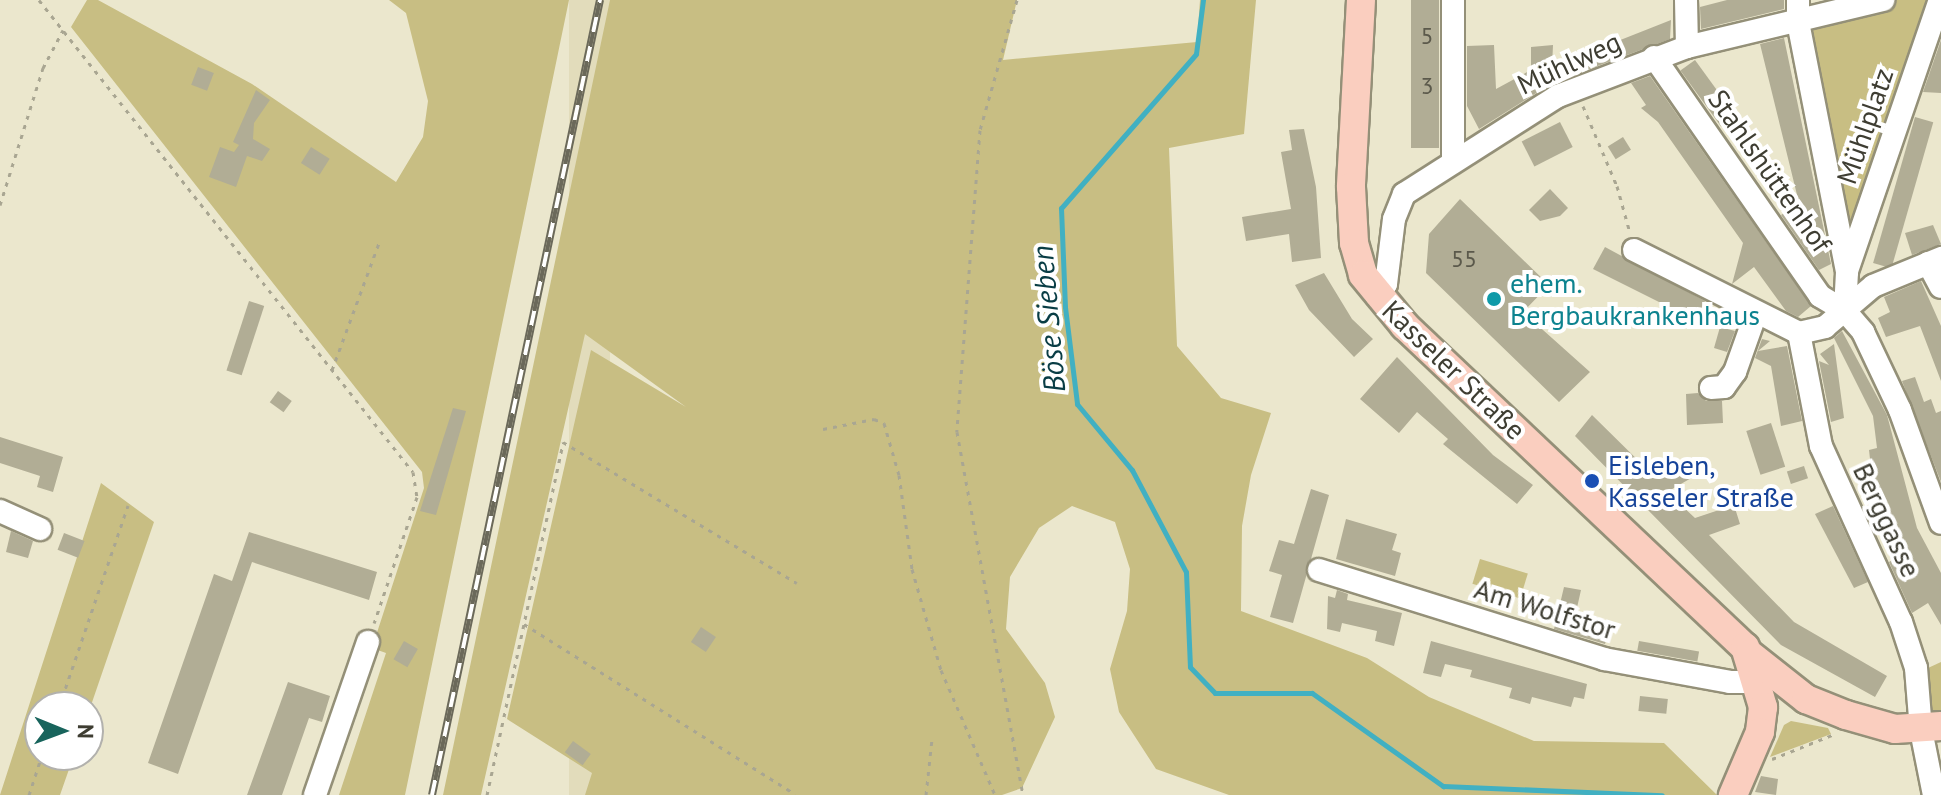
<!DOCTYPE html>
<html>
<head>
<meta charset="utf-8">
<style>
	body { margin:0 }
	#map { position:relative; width:1941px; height:795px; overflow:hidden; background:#ebe7cd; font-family:"PT Sans",sans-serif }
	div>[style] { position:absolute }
	.built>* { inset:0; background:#e2dcbb; transform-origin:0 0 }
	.green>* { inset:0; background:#c8be83; transform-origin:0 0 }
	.stream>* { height:5px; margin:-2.5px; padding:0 2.5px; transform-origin:2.5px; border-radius:2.5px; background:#41b0c2 }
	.building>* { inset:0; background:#b1ad95; transform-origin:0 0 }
	.path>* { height:3px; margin-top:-1.5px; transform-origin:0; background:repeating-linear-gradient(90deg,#a9a692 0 4px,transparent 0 10px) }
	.roads { filter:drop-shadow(2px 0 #949078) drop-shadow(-2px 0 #949078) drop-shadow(0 2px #949078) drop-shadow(0 -2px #949078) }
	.minor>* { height:22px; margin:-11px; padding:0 11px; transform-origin:11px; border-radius:11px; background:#fff }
	.major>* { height:28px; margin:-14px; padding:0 14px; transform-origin:14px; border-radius:14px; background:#facebf }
	.rail>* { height:8px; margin-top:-4px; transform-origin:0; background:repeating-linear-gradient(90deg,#fff 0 15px,#6b695a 0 30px); box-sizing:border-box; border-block:2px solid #6b695a }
	.dots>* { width:22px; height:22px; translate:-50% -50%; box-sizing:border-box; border:4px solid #fff; border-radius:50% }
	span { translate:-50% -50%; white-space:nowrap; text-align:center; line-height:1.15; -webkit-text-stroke:8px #fff; paint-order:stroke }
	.number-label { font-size:24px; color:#5b594b }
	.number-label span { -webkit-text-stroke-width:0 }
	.street-label { font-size:28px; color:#3e3d32 }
	.culture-label { font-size:28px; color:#0d838f }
	.left { translate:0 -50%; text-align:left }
	.transit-label { font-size:28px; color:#164399 }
	.water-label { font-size:30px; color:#093d45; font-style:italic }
	.north { position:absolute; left:24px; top:691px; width:80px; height:80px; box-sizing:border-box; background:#fff; border:2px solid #b2b1ad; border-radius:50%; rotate:91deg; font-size:22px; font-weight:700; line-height:32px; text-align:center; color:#3e3d32 }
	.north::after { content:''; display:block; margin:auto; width:28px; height:36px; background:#18645c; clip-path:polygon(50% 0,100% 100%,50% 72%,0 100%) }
</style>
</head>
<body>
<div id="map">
	<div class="built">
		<div style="left:569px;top:0;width:41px;height:812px"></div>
	</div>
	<div class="green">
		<div style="clip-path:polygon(87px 0,98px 0,252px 84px,396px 182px,423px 137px,428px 101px,406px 13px,389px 0,569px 0,405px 795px,339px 795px,386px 653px,372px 648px,424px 488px,422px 472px,71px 27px)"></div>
		<div style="clip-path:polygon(610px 0,1017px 0,1003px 60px,1197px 42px,1200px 0,1256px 0,1244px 134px,1169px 148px,1177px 346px,1221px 398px,1271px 413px,1251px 475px,1242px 526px,1241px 611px,1367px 658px,1429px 697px,1534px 741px,1664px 743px,1717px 795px,1229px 795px,1156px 769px,1119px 712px,1110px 669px,1127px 611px,1130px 569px,1115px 522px,1072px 506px,1039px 528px,1010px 577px,1006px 629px,1045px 683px,1055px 717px,1022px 788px,1002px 795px,585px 795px,592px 773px,507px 719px,591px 350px,686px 407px,585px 334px,481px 795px,443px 795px)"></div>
		<div style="clip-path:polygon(1883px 0,1940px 0,1847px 272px,1798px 22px)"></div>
		<div style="clip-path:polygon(101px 483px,154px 522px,88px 714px,88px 707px,40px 707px,40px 755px,74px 755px,60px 795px,0 795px)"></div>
		<div style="left:1480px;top:559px;width:50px;height:26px;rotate:17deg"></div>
		<div style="clip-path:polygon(1941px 662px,1941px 715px,1929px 717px,1928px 668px)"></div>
		<div style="clip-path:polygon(1791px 721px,1828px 728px,1831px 734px,1770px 757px,1784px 725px)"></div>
	</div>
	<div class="stream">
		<div style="left:1203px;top:0;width:54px;rotate:97.4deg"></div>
		<div style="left:1196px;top:54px;width:205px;rotate:131.2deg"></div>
		<div style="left:1061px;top:208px;width:99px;rotate:87.7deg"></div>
		<div style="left:1065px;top:307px;width:98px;rotate:82.9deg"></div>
		<div style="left:1077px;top:404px;width:86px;rotate:50.2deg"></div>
		<div style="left:1132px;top:470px;width:115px;rotate:62.1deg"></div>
		<div style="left:1186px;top:572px;width:95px;rotate:87.6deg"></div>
		<div style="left:1190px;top:667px;width:36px;rotate:46deg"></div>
		<div style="left:1215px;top:693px;width:97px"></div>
		<div style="left:1312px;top:693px;width:161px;rotate:35.4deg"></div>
		<div style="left:1443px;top:786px;width:219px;rotate:2.4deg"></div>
	</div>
	<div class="building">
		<div style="left:1411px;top:0;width:28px;height:148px"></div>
		<div style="clip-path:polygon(1727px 0,1784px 0,1784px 9px,1701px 29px,1700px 7px)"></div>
		<div style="clip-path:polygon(1671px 20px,1670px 39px,1552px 83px,1479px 129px,1467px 106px,1467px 46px,1494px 45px,1496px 89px,1531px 70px,1531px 47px,1553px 45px,1552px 67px)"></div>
		<div style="clip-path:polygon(1784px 38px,1831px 264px,1819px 270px,1781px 215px,1799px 203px,1760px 44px)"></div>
		<div style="clip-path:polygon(1941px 40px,1941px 93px,1923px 92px)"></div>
		<div style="left:1695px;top:60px;width:69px;height:18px;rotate:54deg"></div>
		<div style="left:198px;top:67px;width:17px;height:19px;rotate:21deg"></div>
		<div style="clip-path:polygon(1650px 76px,1811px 306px,1798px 317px,1786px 311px,1754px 267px,1732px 284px,1743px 243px,1658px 122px,1641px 108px,1646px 105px,1631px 83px)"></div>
		<div style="clip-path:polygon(256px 90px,270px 100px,254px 123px,253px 139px,270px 149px,262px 161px,247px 156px,236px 187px,209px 177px,220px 147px,234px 152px,239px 145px,233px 142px)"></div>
		<div style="left:1915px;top:117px;width:19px;height:152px;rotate:16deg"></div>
		<div style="left:1560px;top:122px;width:28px;height:43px;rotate:63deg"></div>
		<div style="clip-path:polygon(1304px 129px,1316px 187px,1321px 258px,1292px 262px,1289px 234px,1246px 241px,1242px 217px,1291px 209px,1281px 152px,1292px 150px,1289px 130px)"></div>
		<div style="left:1623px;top:137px;width:15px;height:18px;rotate:58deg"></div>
		<div style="left:311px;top:147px;width:22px;height:19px;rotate:32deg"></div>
		<div style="clip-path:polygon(1550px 189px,1568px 208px,1560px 216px,1540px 221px,1529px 210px)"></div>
		<div style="clip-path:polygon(1460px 199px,1549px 285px,1523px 312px,1590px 372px,1559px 402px,1426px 273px,1429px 234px)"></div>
		<div style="clip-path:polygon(1933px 225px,1941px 244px,1912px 255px,1905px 233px)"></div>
		<div style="clip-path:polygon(1605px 247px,1705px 301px,1695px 320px,1593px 269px)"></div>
		<div style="clip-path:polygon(1324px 273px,1352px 319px,1373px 339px,1354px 357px,1309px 310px,1295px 285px)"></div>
		<div style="clip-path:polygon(1921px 281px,1941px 326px,1941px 381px,1920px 326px,1886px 337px,1878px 318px,1890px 312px,1884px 297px)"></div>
		<div style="left:249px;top:301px;width:16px;height:73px;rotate:18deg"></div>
		<div style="clip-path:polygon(1720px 327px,1735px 331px,1727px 352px,1714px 348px)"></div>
		<div style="clip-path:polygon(1842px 331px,1887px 415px,1917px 528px,1941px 573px,1941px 625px,1928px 603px,1912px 613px,1889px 562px,1898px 557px,1871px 468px,1869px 450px,1877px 448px,1873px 416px,1834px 338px)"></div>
		<div style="clip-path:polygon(1762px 339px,1770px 341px,1758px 351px,1787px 346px,1802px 421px,1781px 426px,1771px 366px,1755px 358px)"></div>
		<div style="clip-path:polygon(1834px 344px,1844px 418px,1831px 422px,1819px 361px,1829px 365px,1820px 354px)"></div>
		<div style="clip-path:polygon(1397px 357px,1493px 455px,1533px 485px,1517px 504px,1443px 444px,1448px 439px,1417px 412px,1399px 433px,1360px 399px)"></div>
		<div style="clip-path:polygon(1915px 377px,1924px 402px,1931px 399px,1936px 413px,1941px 411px,1941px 482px,1902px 381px)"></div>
		<div style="left:278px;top:391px;width:17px;height:14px;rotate:36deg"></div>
		<div style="clip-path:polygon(1698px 393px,1706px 401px,1722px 401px,1723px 423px,1687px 425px,1686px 394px)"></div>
		<div style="clip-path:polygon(453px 408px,466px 411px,436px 515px,420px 511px)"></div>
		<div style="clip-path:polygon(1592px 415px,1656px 478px,1684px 462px,1693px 477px,1667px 492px,1695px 518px,1734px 505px,1740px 524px,1709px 535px,1794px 622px,1887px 676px,1875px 697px,1781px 645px,1575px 436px)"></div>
		<div style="left:1771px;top:423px;width:46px;height:26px;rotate:72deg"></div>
		<div style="clip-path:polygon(0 437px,63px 457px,53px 492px,37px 487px,40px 476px,0 463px)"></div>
		<div style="left:1804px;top:466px;width:13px;height:18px;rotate:72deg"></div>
		<div style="clip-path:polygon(1311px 489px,1329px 495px,1293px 623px,1270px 617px,1282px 575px,1269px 571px,1279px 540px,1294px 544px)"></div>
		<div style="clip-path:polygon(1833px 506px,1868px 582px,1854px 588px,1815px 514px)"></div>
		<div style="clip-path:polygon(1346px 519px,1397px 534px,1392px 550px,1401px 553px,1395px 576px,1336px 559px)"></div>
		<div style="clip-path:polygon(11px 531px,33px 541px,28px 558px,6px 552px)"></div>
		<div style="clip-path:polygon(249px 532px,377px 572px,369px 600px,252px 562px,178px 774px,148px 763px,214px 574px,232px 581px)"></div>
		<div style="left:64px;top:533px;width:22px;height:18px;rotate:21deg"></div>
		<div style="clip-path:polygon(1564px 587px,1581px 590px,1574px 621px,1609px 631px,1605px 644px,1554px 629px)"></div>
		<div style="clip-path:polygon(1337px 590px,1348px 594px,1347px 600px,1402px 613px,1394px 646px,1375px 641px,1377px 631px,1342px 623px,1340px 632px,1327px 629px,1328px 596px,1335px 598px)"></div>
		<div style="left:701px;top:627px;width:18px;height:18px;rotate:34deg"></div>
		<div style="left:404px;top:641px;width:16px;height:21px;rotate:30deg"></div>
		<div style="clip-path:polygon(1431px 641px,1587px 684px,1584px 699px,1574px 697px,1571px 707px,1532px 697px,1530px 704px,1509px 698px,1512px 688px,1470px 677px,1472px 670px,1445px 664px,1441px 677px,1423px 673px)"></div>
		<div style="left:1639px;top:641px;width:61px;height:10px;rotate:10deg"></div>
		<div style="clip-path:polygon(288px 682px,330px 696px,322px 722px,309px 718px,282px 795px,247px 795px)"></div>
		<div style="left:1640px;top:696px;width:28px;height:15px;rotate:6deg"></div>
		<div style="left:573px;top:741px;width:22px;height:14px;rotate:36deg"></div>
		<div style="clip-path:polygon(1761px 776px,1778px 779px,1776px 795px,1755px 792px)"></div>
	</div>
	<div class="path">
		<div style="left:39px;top:0;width:602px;rotate:51.61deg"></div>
		<div style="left:413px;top:472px;width:25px;rotate:81deg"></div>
		<div style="left:417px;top:497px;width:133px;rotate:108.8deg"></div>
		<div style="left:1017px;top:0;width:135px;rotate:105.9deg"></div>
		<div style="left:980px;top:130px;width:303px;rotate:94.4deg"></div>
		<div style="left:957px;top:432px;width:369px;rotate:79.7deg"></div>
		<div style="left:1583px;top:106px;width:87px;rotate:67deg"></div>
		<div style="left:1617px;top:186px;width:49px;rotate:74.5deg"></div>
		<div style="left:0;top:205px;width:144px;rotate:-72.6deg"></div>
		<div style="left:43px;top:68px;width:43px;rotate:-62.2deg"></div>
		<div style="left:332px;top:370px;width:135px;rotate:-69.7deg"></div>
		<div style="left:823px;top:429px;width:52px;rotate:-11.1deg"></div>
		<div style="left:874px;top:419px;width:11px;rotate:22deg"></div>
		<div style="left:884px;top:423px;width:54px;rotate:73.9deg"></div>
		<div style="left:899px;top:475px;width:95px;rotate:82.1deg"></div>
		<div style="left:912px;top:569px;width:105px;rotate:74deg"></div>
		<div style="left:941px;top:670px;width:136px;rotate:66.6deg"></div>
		<div style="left:524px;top:624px;width:320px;rotate:32.1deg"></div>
		<div style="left:59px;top:707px;width:213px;rotate:-71.1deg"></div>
		<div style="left:1772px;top:759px;width:65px;rotate:-21.8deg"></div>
		<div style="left:29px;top:795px;width:42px;rotate:-72deg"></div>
		<div style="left:487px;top:795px;width:361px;rotate:-77.8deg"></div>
		<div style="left:563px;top:442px;width:273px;rotate:31.1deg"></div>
		<div style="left:926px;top:795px;width:56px;rotate:-83.9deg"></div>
	</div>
	<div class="roads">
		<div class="minor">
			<div style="left:1453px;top:0;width:158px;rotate:90deg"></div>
			<div style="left:1686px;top:0;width:47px;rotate:88.8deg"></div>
			<div style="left:1798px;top:0;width:22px;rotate:90deg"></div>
			<div style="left:1798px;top:22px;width:255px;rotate:78.9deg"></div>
			<div style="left:1847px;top:272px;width:39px;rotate:93deg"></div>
			<div style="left:1654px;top:57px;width:291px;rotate:55.2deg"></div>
			<div style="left:1820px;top:296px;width:29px;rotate:31deg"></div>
			<div style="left:1845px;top:311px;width:28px;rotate:49deg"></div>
			<div style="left:1863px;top:332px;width:86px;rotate:64.6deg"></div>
			<div style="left:1900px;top:410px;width:120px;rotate:70.1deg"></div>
			<div style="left:1634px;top:250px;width:185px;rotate:26.7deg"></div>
			<div style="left:1799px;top:333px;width:27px;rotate:-13deg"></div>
			<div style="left:1825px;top:327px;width:63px;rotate:-40.5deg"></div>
			<div style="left:1873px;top:286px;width:74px;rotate:-22.4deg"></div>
			<div style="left:1928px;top:263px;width:27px;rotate:62deg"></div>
			<div style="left:1847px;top:271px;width:287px;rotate:-71.1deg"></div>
			<div style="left:1376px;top:295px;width:15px;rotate:-48deg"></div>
			<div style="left:1386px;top:284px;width:65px;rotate:-83deg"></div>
			<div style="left:1394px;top:219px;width:27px;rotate:-68deg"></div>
			<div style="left:1404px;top:194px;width:183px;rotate:-32.5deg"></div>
			<div style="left:1558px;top:96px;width:138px;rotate:-20.8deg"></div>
			<div style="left:1687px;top:47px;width:202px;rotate:-13.5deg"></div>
			<div style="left:1799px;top:333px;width:115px;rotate:79deg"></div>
			<div style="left:1821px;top:446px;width:193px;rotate:65.6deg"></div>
			<div style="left:1901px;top:622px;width:48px;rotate:71.9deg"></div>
			<div style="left:1916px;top:668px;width:62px;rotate:85.4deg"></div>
			<div style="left:1921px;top:730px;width:66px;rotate:78.7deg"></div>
			<div style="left:1711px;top:388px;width:13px;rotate:-4deg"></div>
			<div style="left:1724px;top:387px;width:19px;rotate:-54deg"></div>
			<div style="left:1735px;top:372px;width:63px;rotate:-70.4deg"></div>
			<div style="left:0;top:511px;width:44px;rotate:24.2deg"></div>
			<div style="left:1319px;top:570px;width:299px;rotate:17.3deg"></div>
			<div style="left:1604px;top:659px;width:128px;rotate:10.3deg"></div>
			<div style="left:1730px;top:682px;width:28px"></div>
			<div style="left:315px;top:795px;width:162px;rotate:-70.9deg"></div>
		</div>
		<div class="major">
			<div style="left:1361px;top:0;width:187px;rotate:93.1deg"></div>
			<div style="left:1351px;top:187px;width:56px;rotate:86.9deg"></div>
			<div style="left:1354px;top:243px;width:33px;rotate:74deg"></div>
			<div style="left:1363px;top:275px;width:66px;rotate:50.5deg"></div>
			<div style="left:1405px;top:326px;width:468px;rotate:43.4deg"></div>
			<div style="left:1745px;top:647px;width:63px;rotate:73.3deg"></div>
			<div style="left:1763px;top:707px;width:25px;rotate:97deg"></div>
			<div style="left:1760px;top:732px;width:69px;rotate:113.2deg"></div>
			<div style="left:1749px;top:654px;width:73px;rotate:38.3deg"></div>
			<div style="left:1806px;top:699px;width:43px;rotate:21.8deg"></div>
			<div style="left:1846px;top:715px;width:51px;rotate:15.9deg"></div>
			<div style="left:1895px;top:729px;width:46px;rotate:-3.7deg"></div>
		</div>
	</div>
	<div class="rail">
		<div style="left:432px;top:795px;width:813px;rotate:-78.07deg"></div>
	</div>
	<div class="dots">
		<div style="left:1494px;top:299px;background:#0f9aa8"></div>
		<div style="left:1592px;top:481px;background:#1a4fb4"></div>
	</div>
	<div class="number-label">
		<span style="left:1427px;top:36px">5</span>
		<span style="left:1427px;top:86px">3</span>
		<span style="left:1464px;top:259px">55</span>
	</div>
	<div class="street-label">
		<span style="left:1569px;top:63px;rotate:-25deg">Mühlweg</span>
		<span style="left:1865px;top:126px;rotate:-71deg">Mühlplatz</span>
		<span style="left:1770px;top:171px;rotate:55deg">Stahlshüttenhof</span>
		<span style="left:1454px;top:370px;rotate:44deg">Kasseler Straße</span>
		<span style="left:1887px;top:520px;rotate:65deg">Berggasse</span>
		<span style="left:1545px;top:609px;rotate:17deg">Am Wolfstor</span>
	</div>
	<div class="culture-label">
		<span class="left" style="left:1510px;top:299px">ehem.<br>Bergbaukrankenhaus</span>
	</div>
	<div class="transit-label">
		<span class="left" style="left:1608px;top:481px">Eisleben,<br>Kasseler Straße</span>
	</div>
	<div class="water-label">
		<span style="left:1048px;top:319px;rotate:-95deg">Böse Sieben</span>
	</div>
	<div class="north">N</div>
</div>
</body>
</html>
